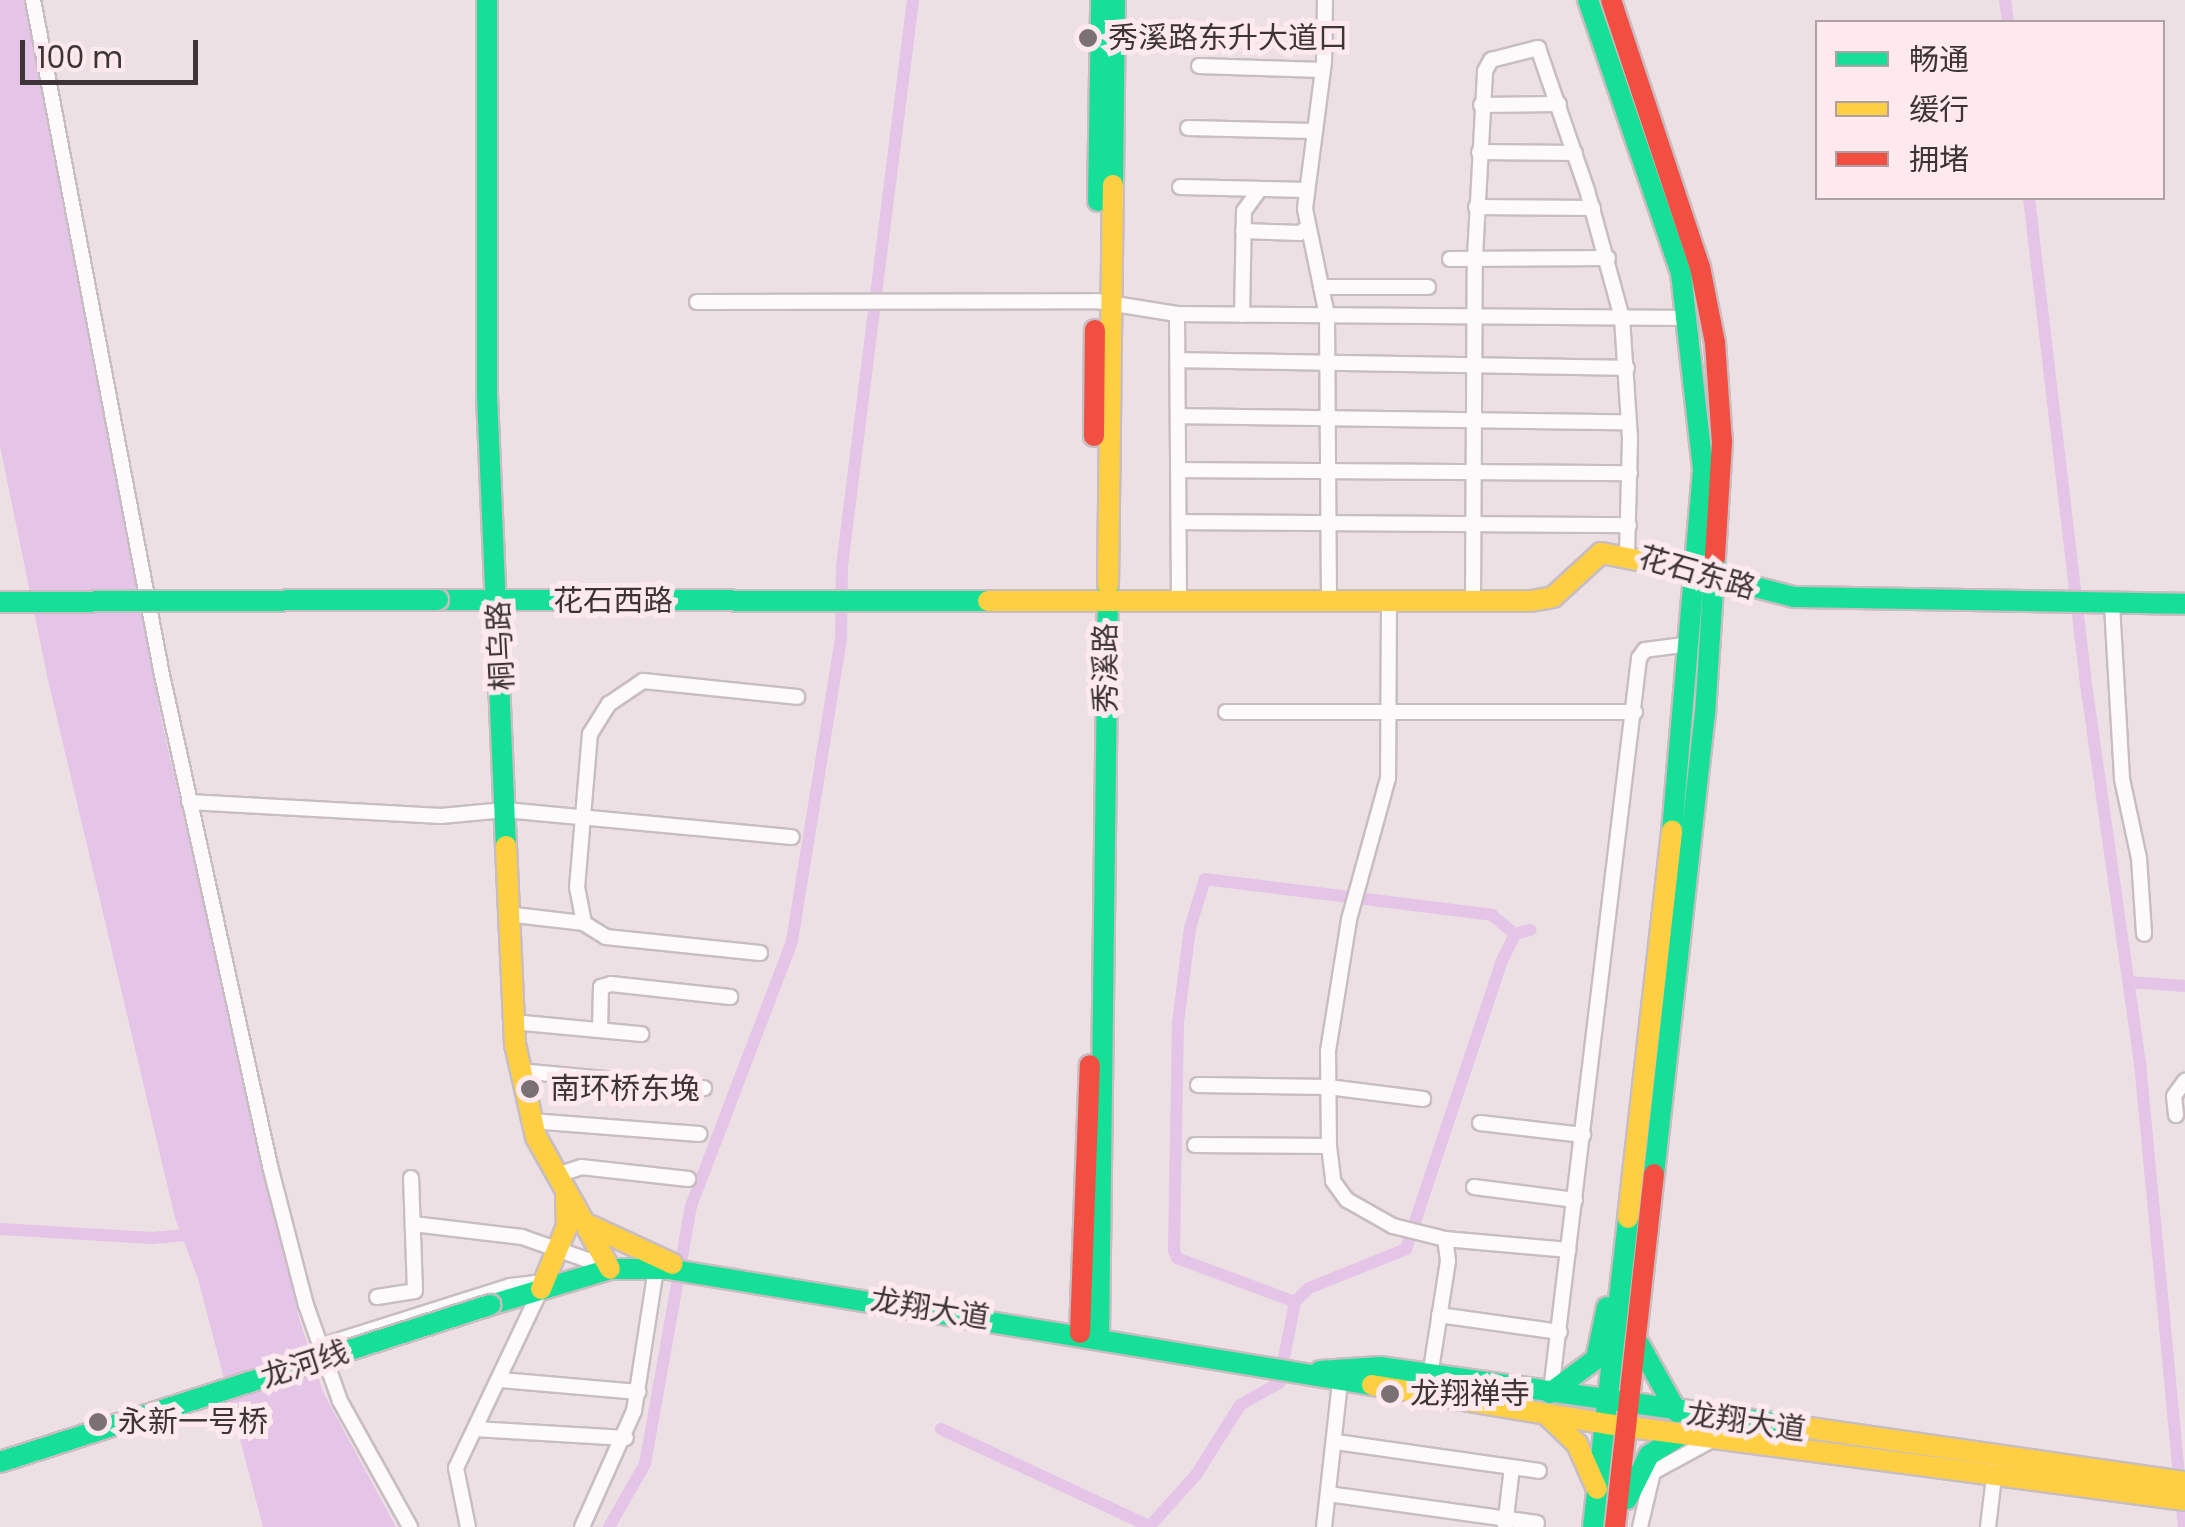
<!DOCTYPE html>
<html>
<head>
<meta charset="utf-8">
<style>
	body { margin:0 }
	#map { position:relative; width:2185px; height:1527px; overflow:hidden; background:#ede0e4; font-family:Poppins,"Noto Sans SC",sans-serif }
	div>[style] { position:absolute }
	.water>* { inset:0; background:#e4c5e7 }
	.canal>* { height:12px; margin:-6px; padding:0 6px; transform-origin:6px; border-radius:6px; background:#e4c5e7 }
	.roads { filter:drop-shadow(2px 0 #c8bdc1) drop-shadow(-2px 0 #c8bdc1) drop-shadow(0 2px #c8bdc1) drop-shadow(0 -2px #c8bdc1) }
	.street>* { height:14px; margin:-7px; padding:0 7px; transform-origin:7px; border-radius:7px; background:#fcfafb }
	.fast>* { height:20px; margin:-10px; padding:0 10px; transform-origin:10px; border-radius:10px; background:#16e098 }
	.slow>* { height:20px; margin:-10px; padding:0 10px; transform-origin:10px; border-radius:10px; background:#ffcf43 }
	.jam>* { height:20px; margin:-10px; padding:0 10px; transform-origin:10px; border-radius:10px; background:#f24e42 }
	.bridges { filter:drop-shadow(2px 0 #c8bdc1) drop-shadow(-2px 0 #c8bdc1) drop-shadow(0 2px #c8bdc1) drop-shadow(0 -2px #c8bdc1) }
	.fast-bridge>* { height:20px; margin:-10px; padding:0 10px; transform-origin:10px; border-radius:10px; background:#16e098 }
	.dots>* { width:28px; height:28px; translate:-50% -50%; box-sizing:border-box; border:5px solid #fde9ee; border-radius:50% }
	span { translate:-50% -50%; white-space:nowrap; text-align:center; line-height:1.15; -webkit-text-stroke:10px #fde9ee; paint-order:stroke }
	.poi-label { font-size:30px; color:#3d3436 }
	.left { translate:0 -50%; text-align:left }
	.street-label { font-size:30px; color:#3d3436 }
	.legend { position:absolute; left:1815px; top:20px; width:350px; height:180px; box-sizing:border-box; background:#fde9ee; border:2px solid #b0a1a4; margin:0; padding:12px 18px; list-style:none; font-size:30px; color:#3d3436 }
	.legend li { display:flex; align-items:center; gap:20px; height:50px }
	.legend b { width:50px; border:2px solid #b0a1a4 }
	.scale { position:absolute; left:20px; top:40px; width:178px; height:45px; box-sizing:border-box; border:5px solid #3d3436; border-top:0; padding-left:12px; font-size:30px; line-height:35px; white-space:nowrap; color:#3d3436; -webkit-text-stroke:8px #fde9ee; paint-order:stroke }
</style>
</head>
<body>
<div id="map">
	<div class="water">
		<div style="clip-path:polygon(0 0,24px 0,163px 727px,299px 1318px,323px 1392px,396px 1527px,263px 1527px,198px 1279px,175px 1218px,48px 680px,0 446px)"></div>
	</div>
	<div class="canal">
		<div style="left:2005px;top:0;width:22px;rotate:82deg"></div>
		<div style="left:2029px;top:198px;width:482px;rotate:83.3deg"></div>
		<div style="left:2085px;top:677px;width:390px;rotate:81.9deg"></div>
		<div style="left:2140px;top:1063px;width:466px;rotate:84.6deg"></div>
		<div style="left:2130px;top:982px;width:55px;rotate:4.2deg"></div>
		<div style="left:0;top:1229px;width:152px;rotate:3.4deg"></div>
		<div style="left:152px;top:1238px;width:45px;rotate:-5.1deg"></div>
		<div style="left:1295px;top:1302px;width:126px;rotate:-159.6deg"></div>
		<div style="left:1177px;top:1258px;width:9px;rotate:-111deg"></div>
		<div style="left:1174px;top:1250px;width:227px;rotate:-89deg"></div>
		<div style="left:1178px;top:1023px;width:96px;rotate:-82.8deg"></div>
		<div style="left:1190px;top:928px;width:51px;rotate:-73deg"></div>
		<div style="left:1205px;top:879px;width:289px;rotate:7.1deg"></div>
		<div style="left:1492px;top:915px;width:30px;rotate:40deg"></div>
		<div style="left:941px;top:1429px;width:230px;rotate:25deg"></div>
		<div style="left:609px;top:1527px;width:73px;rotate:-60.3deg"></div>
		<div style="left:645px;top:1464px;width:262px;rotate:-79.9deg"></div>
		<div style="left:691px;top:1206px;width:284px;rotate:-69.1deg"></div>
		<div style="left:792px;top:941px;width:307px;rotate:-80.8deg"></div>
		<div style="left:841px;top:638px;width:72px;rotate:-89.2deg"></div>
		<div style="left:842px;top:566px;width:570px;rotate:-82.85deg"></div>
		<div style="left:1149px;top:1527px;width:70px;rotate:-47.9deg"></div>
		<div style="left:1196px;top:1475px;width:83px;rotate:-57.8deg"></div>
		<div style="left:1240px;top:1405px;width:45px;rotate:-29.4deg"></div>
		<div style="left:1279px;top:1383px;width:83px;rotate:-78.8deg"></div>
		<div style="left:1295px;top:1302px;width:20px;rotate:-45deg"></div>
		<div style="left:1309px;top:1288px;width:105px;rotate:-21.9deg"></div>
		<div style="left:1406px;top:1249px;width:301px;rotate:-71.6deg"></div>
		<div style="left:1501px;top:963px;width:32px;rotate:-64deg"></div>
		<div style="left:1515px;top:934px;width:16px;rotate:-15deg"></div>
	</div>
	<div class="roads">
		<div class="street">
			<div style="left:33px;top:0;width:687px;rotate:79.18deg"></div>
			<div style="left:162px;top:675px;width:503px;rotate:77.59deg"></div>
			<div style="left:270px;top:1166px;width:144px;rotate:75.5deg"></div>
			<div style="left:306px;top:1305px;width:102px;rotate:70.5deg"></div>
			<div style="left:340px;top:1401px;width:144px;rotate:60.9deg"></div>
			<div style="left:1325px;top:0;width:62px;rotate:90.9deg"></div>
			<div style="left:1324px;top:62px;width:148px;rotate:97.4deg"></div>
			<div style="left:1305px;top:209px;width:108px;rotate:78.3deg"></div>
			<div style="left:1327px;top:315px;width:286px;rotate:89.6deg"></div>
			<div style="left:1199px;top:66px;width:123px;rotate:1.9deg"></div>
			<div style="left:1481px;top:105px;width:78px;rotate:-0.7deg"></div>
			<div style="left:1188px;top:128px;width:124px;rotate:1.4deg"></div>
			<div style="left:1479px;top:152px;width:96px;rotate:0.6deg"></div>
			<div style="left:1180px;top:187px;width:127px;rotate:1.4deg"></div>
			<div style="left:1476px;top:207px;width:117px;rotate:0.5deg"></div>
			<div style="left:1243px;top:231px;width:57px;rotate:2deg"></div>
			<div style="left:1300px;top:233px;width:10px;rotate:-37deg"></div>
			<div style="left:1450px;top:259px;width:158px;rotate:-0.4deg"></div>
			<div style="left:1321px;top:287px;width:107px"></div>
			<div style="left:697px;top:302px;width:399px;rotate:-0.1deg"></div>
			<div style="left:1096px;top:301px;width:82px;rotate:9.1deg"></div>
			<div style="left:1177px;top:314px;width:511px;rotate:0.45deg"></div>
			<div style="left:1177px;top:314px;width:288px;rotate:89.6deg"></div>
			<div style="left:1242px;top:315px;width:104px;rotate:-88.9deg"></div>
			<div style="left:1244px;top:211px;width:27px;rotate:-54deg"></div>
			<div style="left:1178px;top:360px;width:449px;rotate:1deg"></div>
			<div style="left:1178px;top:416px;width:451px;rotate:0.8deg"></div>
			<div style="left:1178px;top:470px;width:452px;rotate:0.4deg"></div>
			<div style="left:1179px;top:522px;width:450px;rotate:0.4deg"></div>
			<div style="left:1389px;top:601px;width:177px;rotate:90.3deg"></div>
			<div style="left:1388px;top:778px;width:147px;rotate:105.4deg"></div>
			<div style="left:1349px;top:920px;width:133px;rotate:99.1deg"></div>
			<div style="left:1328px;top:1051px;width:95px;rotate:89.4deg"></div>
			<div style="left:1329px;top:1146px;width:35px;rotate:83deg"></div>
			<div style="left:1333px;top:1181px;width:24px;rotate:54deg"></div>
			<div style="left:1347px;top:1200px;width:53px;rotate:29.5deg"></div>
			<div style="left:1393px;top:1226px;width:54px;rotate:14deg"></div>
			<div style="left:1445px;top:1239px;width:22px;rotate:82deg"></div>
			<div style="left:1448px;top:1261px;width:116px;rotate:98.9deg"></div>
			<div style="left:1473px;top:601px;width:344px;rotate:-89.7deg"></div>
			<div style="left:1475px;top:257px;width:186px;rotate:-86.9deg"></div>
			<div style="left:1485px;top:71px;width:13px;rotate:-61deg"></div>
			<div style="left:1491px;top:60px;width:49px;rotate:-14.3deg"></div>
			<div style="left:1538px;top:48px;width:150px;rotate:71deg"></div>
			<div style="left:1587px;top:190px;width:133px;rotate:74.7deg"></div>
			<div style="left:1622px;top:318px;width:121px;rotate:86.2deg"></div>
			<div style="left:1630px;top:439px;width:115px;rotate:91.5deg"></div>
			<div style="left:2112px;top:605px;width:174px;rotate:86.7deg"></div>
			<div style="left:2122px;top:779px;width:81px;rotate:77.9deg"></div>
			<div style="left:2139px;top:858px;width:76px;rotate:86.2deg"></div>
			<div style="left:1226px;top:712px;width:409px"></div>
			<div style="left:189px;top:802px;width:252px;rotate:3.2deg"></div>
			<div style="left:441px;top:816px;width:64px;rotate:-5.4deg"></div>
			<div style="left:505px;top:810px;width:288px;rotate:5.4deg"></div>
			<div style="left:506px;top:914px;width:79px;rotate:6.6deg"></div>
			<div style="left:760px;top:953px;width:155px;rotate:-174.1deg"></div>
			<div style="left:606px;top:937px;width:26px;rotate:-148deg"></div>
			<div style="left:584px;top:923px;width:36px;rotate:-101deg"></div>
			<div style="left:577px;top:888px;width:155px;rotate:-85.2deg"></div>
			<div style="left:590px;top:734px;width:36px;rotate:-58deg"></div>
			<div style="left:609px;top:704px;width:41px;rotate:-34.1deg"></div>
			<div style="left:643px;top:681px;width:155px;rotate:5.9deg"></div>
			<div style="left:513px;top:1022px;width:129px;rotate:5.4deg"></div>
			<div style="left:600px;top:1030px;width:43px;rotate:-88.7deg"></div>
			<div style="left:601px;top:987px;width:10px;rotate:-17deg"></div>
			<div style="left:611px;top:984px;width:120px;rotate:6.2deg"></div>
			<div style="left:519px;top:1071px;width:186px;rotate:5.3deg"></div>
			<div style="left:1198px;top:1085px;width:130px;rotate:0.9deg"></div>
			<div style="left:1328px;top:1087px;width:96px;rotate:7.2deg"></div>
			<div style="left:2176px;top:1115px;width:19px;rotate:-96deg"></div>
			<div style="left:2174px;top:1096px;width:19px;rotate:-54deg"></div>
			<div style="left:531px;top:1121px;width:169px;rotate:4.4deg"></div>
			<div style="left:1480px;top:1123px;width:104px;rotate:6.6deg"></div>
			<div style="left:1195px;top:1145px;width:134px;rotate:0.4deg"></div>
			<div style="left:557px;top:1175px;width:25px;rotate:-18deg"></div>
			<div style="left:581px;top:1167px;width:108px;rotate:6.4deg"></div>
			<div style="left:1474px;top:1187px;width:102px;rotate:7.3deg"></div>
			<div style="left:413px;top:1224px;width:110px;rotate:6.8deg"></div>
			<div style="left:522px;top:1237px;width:88px;rotate:19.3deg"></div>
			<div style="left:1445px;top:1239px;width:124px;rotate:5.1deg"></div>
			<div style="left:377px;top:1297px;width:38px;rotate:-9deg"></div>
			<div style="left:415px;top:1291px;width:113px;rotate:-92deg"></div>
			<div style="left:1439px;top:1315px;width:122px;rotate:8deg"></div>
			<div style="left:321px;top:1346px;width:198px;rotate:-17.6deg"></div>
			<div style="left:510px;top:1286px;width:24px;rotate:-7deg"></div>
			<div style="left:534px;top:1283px;width:9px;rotate:41deg"></div>
			<div style="left:541px;top:1289px;width:198px;rotate:115.4deg"></div>
			<div style="left:456px;top:1468px;width:60px;rotate:78.5deg"></div>
			<div style="left:501px;top:1380px;width:138px;rotate:5deg"></div>
			<div style="left:1551px;top:1391px;width:738px;rotate:-83.15deg"></div>
			<div style="left:1639px;top:658px;width:10px;rotate:-53deg"></div>
			<div style="left:1645px;top:650px;width:45px;rotate:-7.6deg"></div>
			<div style="left:475px;top:1429px;width:151px;rotate:3.4deg"></div>
			<div style="left:1336px;top:1442px;width:205px;rotate:8.1deg"></div>
			<div style="left:1328px;top:1494px;width:211px;rotate:7.9deg"></div>
			<div style="left:1505px;top:1526px;width:59px;rotate:-83.2deg"></div>
			<div style="left:582px;top:1527px;width:127px;rotate:-65.9deg"></div>
			<div style="left:634px;top:1411px;width:144px;rotate:-81.2deg"></div>
			<div style="left:1324px;top:1527px;width:154px;rotate:-83.7deg"></div>
			<div style="left:1640px;top:1527px;width:57px;rotate:-76.7deg"></div>
			<div style="left:1653px;top:1472px;width:67px;rotate:-28.5deg"></div>
			<div style="left:1988px;top:1527px;width:59px;rotate:-83.2deg"></div>
		</div>
		<div class="fast">
			<div style="left:487px;top:0;width:395px;rotate:90deg"></div>
			<div style="left:487px;top:395px;width:451px;rotate:87.6deg"></div>
			<div style="left:1588px;top:0;width:288px;rotate:71.2deg"></div>
			<div style="left:1681px;top:273px;width:198px;rotate:83.6deg"></div>
			<div style="left:1703px;top:470px;width:361px;rotate:94.9deg"></div>
			<div style="left:1113px;top:185px;width:185px;rotate:-89.4deg"></div>
			<div style="left:1098px;top:201px;width:201px;rotate:-89.1deg"></div>
			<div style="left:1685px;top:569px;width:113px;rotate:14.4deg"></div>
			<div style="left:1794px;top:597px;width:391px;rotate:1deg"></div>
			<div style="left:438px;top:600px;width:550px;rotate:0.1deg"></div>
			<div style="left:1654px;top:1174px;width:462px;rotate:-83.7deg"></div>
			<div style="left:1705px;top:715px;width:157px;rotate:-86.4deg"></div>
			<div style="left:490px;top:1305px;width:125px;rotate:-16.7deg"></div>
			<div style="left:610px;top:1269px;width:58px"></div>
			<div style="left:668px;top:1269px;width:713px;rotate:9.36deg"></div>
			<div style="left:1099px;top:1336px;width:750px;rotate:-89.31deg"></div>
			<div style="left:1639px;top:1344px;width:78px;rotate:60.8deg"></div>
			<div style="left:1320px;top:1371px;width:60px;rotate:-3.8deg"></div>
			<div style="left:1380px;top:1367px;width:433px;rotate:8.1deg"></div>
			<div style="left:1550px;top:1393px;width:57px;rotate:-36.5deg"></div>
			<div style="left:1596px;top:1359px;width:53px;rotate:-78.1deg"></div>
			<div style="left:1627px;top:1499px;width:49px;rotate:-63.4deg"></div>
			<div style="left:1649px;top:1455px;width:39px;rotate:-32deg"></div>
			<div style="left:1593px;top:1527px;width:311px;rotate:-83.5deg"></div>
		</div>
		<div class="slow">
			<div style="left:1108px;top:586px;width:401px;rotate:-89.3deg"></div>
			<div style="left:988px;top:601px;width:543px"></div>
			<div style="left:1531px;top:601px;width:22px;rotate:-10deg"></div>
			<div style="left:1553px;top:597px;width:65px;rotate:-42.5deg"></div>
			<div style="left:1601px;top:553px;width:86px;rotate:10.8deg"></div>
			<div style="left:506px;top:846px;width:198px;rotate:87.4deg"></div>
			<div style="left:515px;top:1044px;width:95px;rotate:77.3deg"></div>
			<div style="left:536px;top:1137px;width:151px;rotate:60.7deg"></div>
			<div style="left:1628px;top:1218px;width:390px;rotate:-83.5deg"></div>
			<div style="left:591px;top:1226px;width:90px;rotate:24.9deg"></div>
			<div style="left:541px;top:1289px;width:68px;rotate:-67.6deg"></div>
			<div style="left:567px;top:1226px;width:30px;rotate:-92deg"></div>
			<div style="left:1372px;top:1385px;width:238px;rotate:9.4deg"></div>
			<div style="left:1607px;top:1424px;width:583px;rotate:7.49deg"></div>
			<div style="left:1547px;top:1415px;width:42px;rotate:44deg"></div>
			<div style="left:1577px;top:1444px;width:49px;rotate:66deg"></div>
			<div style="left:1809px;top:1428px;width:380px;rotate:8.2deg"></div>
		</div>
		<div class="jam">
			<div style="left:1611px;top:0;width:281px;rotate:71.6deg"></div>
			<div style="left:1700px;top:267px;width:77px;rotate:78.8deg"></div>
			<div style="left:1715px;top:343px;width:99px;rotate:86deg"></div>
			<div style="left:1722px;top:442px;width:116px;rotate:93.5deg"></div>
			<div style="left:1094px;top:436px;width:106px;rotate:-89.5deg"></div>
			<div style="left:1080px;top:1333px;width:268px;rotate:-87.9deg"></div>
			<div style="left:1615px;top:1527px;width:355px;rotate:-83.7deg"></div>
		</div>
	</div>
	<div class="bridges">
		<div class="fast-bridge">
			<div style="left:0;top:602px;width:438px;rotate:-0.3deg"></div>
			<div style="left:0;top:1462px;width:515px;rotate:-17.77deg"></div>
		</div>
	</div>
	<div class="dots">
		<div style="left:1088px;top:38px;background:#7b7073"></div>
		<div style="left:530px;top:1089px;background:#7b7073"></div>
		<div style="left:1390px;top:1394px;background:#7b7073"></div>
		<div style="left:98px;top:1422px;background:#7b7073"></div>
	</div>
	<div class="poi-label">
		<span class="left" style="left:1108px;top:38px">秀溪路东升大道口</span>
		<span class="left" style="left:550px;top:1089px">南环桥东堍</span>
		<span class="left" style="left:1410px;top:1394px">龙翔禅寺</span>
		<span class="left" style="left:118px;top:1422px">永新一号桥</span>
	</div>
	<div class="street-label">
		<span style="left:1697px;top:573px;rotate:16deg">花石东路</span>
		<span style="left:613px;top:601px">花石西路</span>
		<span style="left:501px;top:646px;rotate:-93deg">桐乌路</span>
		<span style="left:1106px;top:668px;rotate:-90deg">秀溪路</span>
		<span style="left:930px;top:1309px;rotate:9deg">龙翔大道</span>
		<span style="left:305px;top:1365px;rotate:-18deg">龙河线</span>
		<span style="left:1746px;top:1422px;rotate:8deg">龙翔大道</span>
	</div>
	<ul class="legend">
	<li><b style="height:12px;background:#16e098"></b>畅通</li>
	<li><b style="height:12px;background:#ffcf43"></b>缓行</li>
	<li><b style="height:12px;background:#f24e42"></b>拥堵</li>
	</ul>
	<div class="scale">100 m</div>
</div>
</body>
</html>
